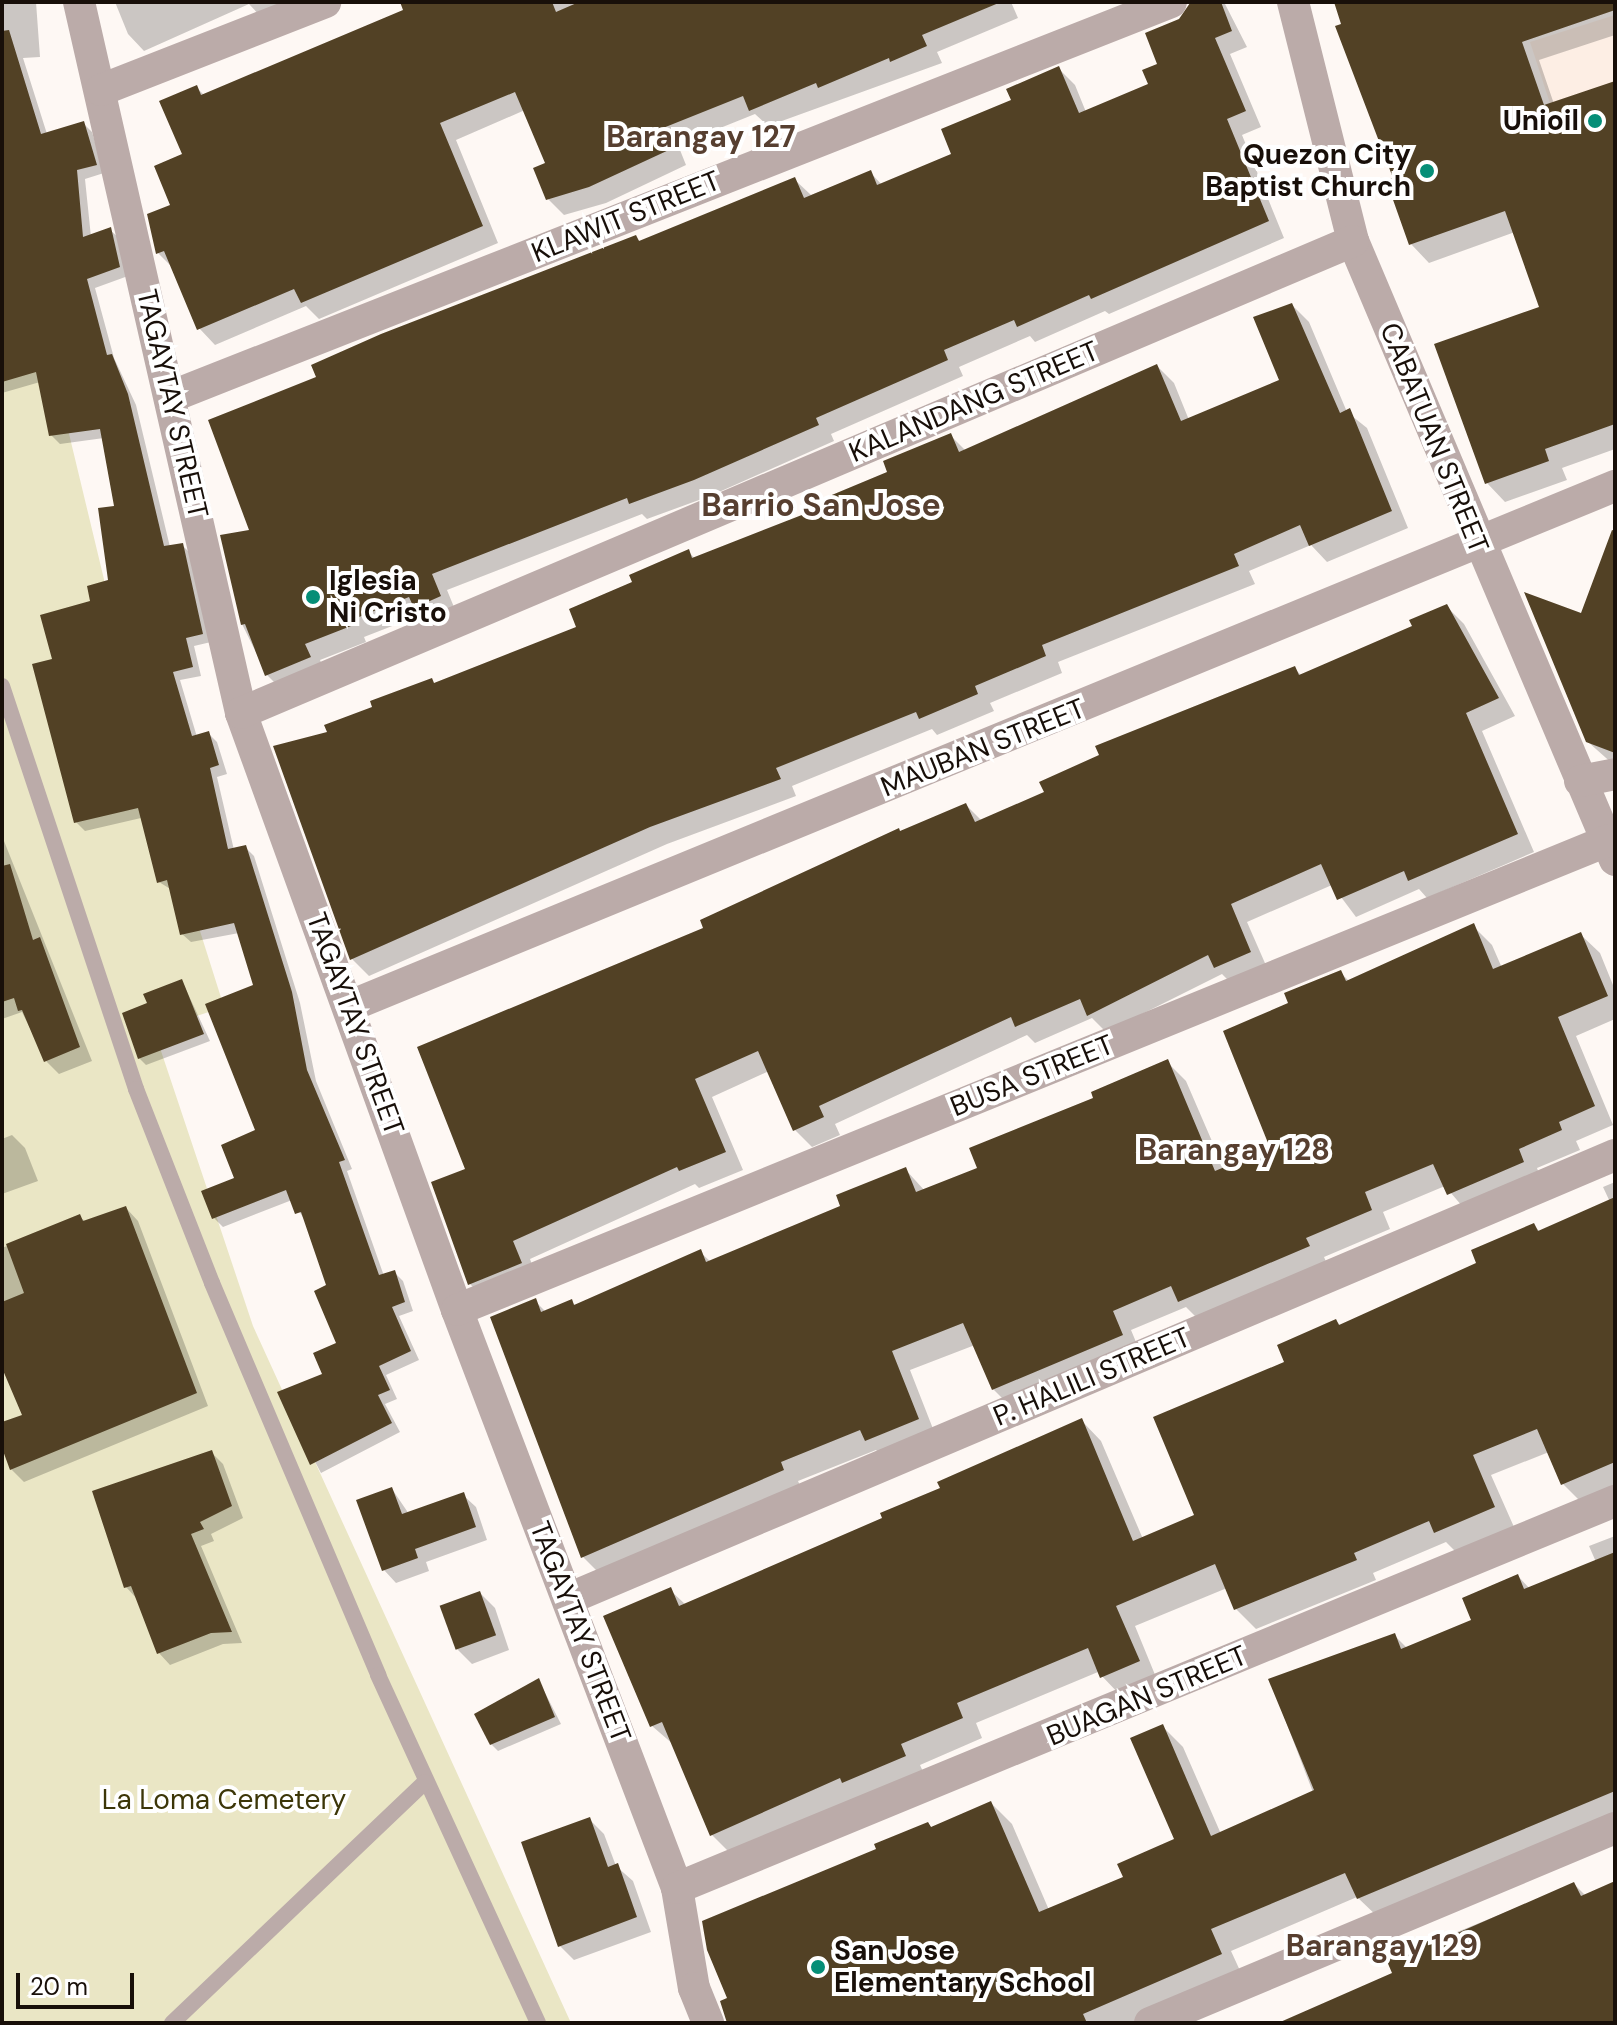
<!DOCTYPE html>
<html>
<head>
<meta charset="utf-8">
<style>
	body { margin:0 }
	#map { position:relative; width:1617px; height:2025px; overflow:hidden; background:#fef8f4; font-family:"DM Sans",sans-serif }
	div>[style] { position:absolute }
	.built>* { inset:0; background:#fdeee4 }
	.green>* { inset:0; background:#eae6c5 }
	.shadow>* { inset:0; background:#0003 }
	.building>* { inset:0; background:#524125; transform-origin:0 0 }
	.lane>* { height:16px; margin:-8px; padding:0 8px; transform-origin:8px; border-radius:8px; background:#bbaba9 }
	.street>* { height:32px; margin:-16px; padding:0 16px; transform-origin:16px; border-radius:16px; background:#bbaba9 }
	.dots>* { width:22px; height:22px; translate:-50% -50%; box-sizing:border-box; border:4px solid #fff; border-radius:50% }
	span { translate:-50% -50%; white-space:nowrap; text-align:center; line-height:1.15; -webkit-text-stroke:8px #fff; paint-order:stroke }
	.poi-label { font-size:28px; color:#180f09; font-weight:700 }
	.right { translate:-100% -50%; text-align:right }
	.left { translate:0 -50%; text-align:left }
	.street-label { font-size:28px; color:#180f09 }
	.park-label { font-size:28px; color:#3c3608 }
	.neighbourhood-label { font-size:30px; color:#573f30; font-weight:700 }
	.quarter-label { font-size:32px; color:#573f30; font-weight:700 }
	.frame { position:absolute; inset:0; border:4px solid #180f09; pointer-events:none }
	.scale { position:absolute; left:16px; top:1973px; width:118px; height:36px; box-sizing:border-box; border:4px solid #180f09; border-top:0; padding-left:10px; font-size:24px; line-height:28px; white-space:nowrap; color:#180f09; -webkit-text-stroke:6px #fff; paint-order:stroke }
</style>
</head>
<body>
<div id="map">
	<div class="built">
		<div style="clip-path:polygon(1615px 15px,1615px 175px,1577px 186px,1530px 42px)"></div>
	</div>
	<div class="green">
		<div style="clip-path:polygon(2px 155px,152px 779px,224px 1007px,154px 1030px,253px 1326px,571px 2023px,2px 2023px)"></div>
	</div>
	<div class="shadow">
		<div style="clip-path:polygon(2px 2px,36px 2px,40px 57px,23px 58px,47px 134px,83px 123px,92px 132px,104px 173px,85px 179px,91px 237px,110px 230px,119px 238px,128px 276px,95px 288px,114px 358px,136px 405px,170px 547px,182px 545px,191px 554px,211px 642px,194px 646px,201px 676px,180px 680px,197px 737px,208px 733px,217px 742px,227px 774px,217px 777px,234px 850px,245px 847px,254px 856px,300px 1003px,316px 1081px,352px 1169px,347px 1171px,384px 1276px,394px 1272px,403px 1281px,413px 1311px,399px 1316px,419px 1360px,386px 1375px,397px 1399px,385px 1404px,400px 1432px,321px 1473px,279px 1393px,325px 1375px,339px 1344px,329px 1287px,306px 1222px,292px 1200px,223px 1227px,214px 1218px,258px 1131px,256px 986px,239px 933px,191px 942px,182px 934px,172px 890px,159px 882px,141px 818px,85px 831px,76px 822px,55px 661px,111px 581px,116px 508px,104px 438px,60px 444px,51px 435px,40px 382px,2px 393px)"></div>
		<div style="clip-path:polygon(115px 2px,301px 2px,262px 18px,249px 4px,144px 51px,128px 34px)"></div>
		<div style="clip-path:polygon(402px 2px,1011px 2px,1018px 18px,937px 52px,942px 63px,768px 126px,755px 114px,678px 145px,686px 165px,606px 203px,564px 215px,548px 199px,547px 164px,525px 110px,456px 140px,498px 243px,319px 319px,306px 306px,215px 345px,199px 328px,174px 269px,158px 253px,173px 206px,196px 87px,205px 96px,406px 11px)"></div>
		<div style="clip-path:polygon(1198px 2px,1224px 2px,1247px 47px,1230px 54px,1261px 127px,1242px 135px,1284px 238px,1109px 314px,1105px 311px,1035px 342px,1030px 336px,959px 367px,963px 376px,831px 434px,834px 441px,710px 496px,647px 519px,642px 514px,447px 590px,456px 612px,431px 623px,423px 614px,364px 637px,366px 642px,320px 660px,326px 674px,283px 691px,267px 675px,242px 624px,252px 531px,319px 378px,636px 238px,641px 242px,794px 179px,811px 195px,870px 172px,882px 185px,954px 155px,1059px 69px,1075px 85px,1086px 112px,1151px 85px,1179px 21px)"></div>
		<div style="clip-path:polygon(1336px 2px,1615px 2px,1615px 35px,1539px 60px,1554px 104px,1615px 84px,1615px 449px,1562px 468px,1567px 480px,1505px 502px,1487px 483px,1542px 308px,1515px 232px,1429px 263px,1411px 244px,1395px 179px)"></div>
		<div style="clip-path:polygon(1292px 305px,1309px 322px,1347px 412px,1367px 428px,1408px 528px,1327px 562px,1311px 545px,1249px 571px,1255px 584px,1058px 662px,1062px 673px,990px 703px,994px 711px,937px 735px,932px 729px,792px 786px,796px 796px,667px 844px,369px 976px,352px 959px,329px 734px,579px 628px,634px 583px,689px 552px,695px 559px,833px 505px,950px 435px,966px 451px,1157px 366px,1174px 383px,1189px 420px,1282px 381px)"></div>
		<div style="clip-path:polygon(1615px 545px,1615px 766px,1587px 741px,1582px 616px)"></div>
		<div style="clip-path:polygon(1446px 606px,1464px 624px,1515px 716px,1482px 731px,1534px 852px,1427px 898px,1419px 889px,1356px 917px,1332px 885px,1247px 922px,1268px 970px,1233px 985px,1222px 974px,1106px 1032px,1092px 1018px,1035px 1043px,1027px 1035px,835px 1124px,840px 1135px,812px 1147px,795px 1130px,769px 1071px,712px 1097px,743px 1170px,699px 1188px,695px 1184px,530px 1259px,538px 1281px,488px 1302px,470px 1284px,467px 1170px,706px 929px,966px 805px,982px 821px,1046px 793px,1294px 668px,1302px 676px,1414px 628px)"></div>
		<div style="clip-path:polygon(2px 836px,92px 1061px,59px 1074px,46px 1061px,22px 1012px,2px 1019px)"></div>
		<div style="clip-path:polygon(1473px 926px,1492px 945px,1502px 968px,1580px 934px,1600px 953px,1615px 990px,1615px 1019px,1576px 1036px,1613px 1125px,1576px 1141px,1580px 1150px,1537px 1168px,1542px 1182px,1468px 1213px,1445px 1186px,1383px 1212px,1390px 1229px,1324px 1257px,1328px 1266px,1199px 1320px,1186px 1307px,1131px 1330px,1141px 1354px,1012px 1408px,993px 1389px,975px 1345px,910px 1370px,937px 1439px,886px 1459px,876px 1450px,798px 1481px,802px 1490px,602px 1576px,583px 1557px,535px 1301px,546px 1312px,572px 1302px,576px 1306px,700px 1252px,711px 1262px,842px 1207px,905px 1169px,925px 1191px,980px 1169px,1167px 1062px,1186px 1081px,1224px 1169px,1272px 1149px,1291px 1004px,1340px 972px,1349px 981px)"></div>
		<div style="clip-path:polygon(182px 981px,210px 1041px,146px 1065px,139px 1058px,150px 1004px)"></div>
		<div style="clip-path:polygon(12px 1135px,25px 1148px,38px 1181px,2px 1194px,2px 1139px)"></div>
		<div style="clip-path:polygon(1615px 1182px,1615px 1489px,1583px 1504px,1563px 1484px,1549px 1452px,1491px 1475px,1514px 1527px,1456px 1552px,1446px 1542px,1373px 1573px,1376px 1580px,1256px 1629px,1236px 1609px,1227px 1588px,1135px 1626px,1158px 1682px,1122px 1697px,1098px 1672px,976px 1723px,982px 1738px,920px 1765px,925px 1776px,732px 1855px,712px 1835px,674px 1745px,652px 1726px,670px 1590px,686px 1605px,885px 1520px,1081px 1420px,1101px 1441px,1143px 1539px,1197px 1516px,1286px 1363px,1336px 1321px,1341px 1326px,1479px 1264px,1534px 1225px,1540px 1232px,1610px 1202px,1603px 1187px)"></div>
		<div style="clip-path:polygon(126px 1208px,138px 1221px,208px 1406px,24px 1482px,11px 1469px,2px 1442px,2px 1425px,24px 1416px,2px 1359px,2px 1248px,80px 1217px,86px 1222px)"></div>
		<div style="clip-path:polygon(211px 1452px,223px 1464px,243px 1518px,211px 1534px,214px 1541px,201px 1546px,242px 1643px,223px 1644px,170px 1665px,159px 1653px,138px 1600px,126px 1587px)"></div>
		<div style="clip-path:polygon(392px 1489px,409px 1514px,463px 1495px,476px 1507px,487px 1540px,426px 1562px,429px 1571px,396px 1583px,384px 1570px)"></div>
		<div style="clip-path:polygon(1615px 1536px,1615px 1818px,1380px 1919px,1357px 1897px,1231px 1951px,1242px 1975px,1135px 2023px,728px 2023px,729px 1999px,879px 1850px,928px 1824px,932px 1828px,991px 1803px,1012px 1824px,1049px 1910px,1125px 1878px,1177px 1840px,1162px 1726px,1183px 1747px,1221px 1834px,1314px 1795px,1270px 1680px,1394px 1635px,1407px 1648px,1474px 1621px,1518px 1576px,1530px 1589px,1596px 1562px,1589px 1546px)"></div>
		<div style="clip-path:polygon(480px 1593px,495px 1608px,509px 1650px,472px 1664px,457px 1649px)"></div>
		<div style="clip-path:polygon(539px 1681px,561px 1724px,498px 1751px,491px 1744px)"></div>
		<div style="clip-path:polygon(589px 1819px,604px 1834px,616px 1866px,633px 1881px,651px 1932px,574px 1960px,559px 1945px)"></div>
		<div style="clip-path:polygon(1615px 1883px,1615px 2023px,1291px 2023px,1395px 1974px,1389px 1960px,1574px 1884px,1586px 1896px)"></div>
	</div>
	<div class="building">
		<div style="clip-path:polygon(400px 2px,552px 2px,556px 12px,579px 2px,1001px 2px,922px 35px,927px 46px,890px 62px,889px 58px,818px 88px,816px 83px,749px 111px,743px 96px,663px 128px,671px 149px,589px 187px,546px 200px,533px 168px,545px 163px,515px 92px,440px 123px,483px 226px,301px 303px,294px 289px,197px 330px,164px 251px,156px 254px,147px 214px,170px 205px,154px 166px,182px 154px,159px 101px,197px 85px,201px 95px,403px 10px)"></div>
		<div style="clip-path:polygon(1221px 2px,1232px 31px,1215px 38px,1246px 111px,1227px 119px,1269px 221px,1091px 299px,1089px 295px,1017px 327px,1014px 320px,944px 350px,948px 360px,816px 418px,819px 425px,694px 480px,629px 504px,627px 498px,432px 574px,441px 596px,414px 608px,409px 597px,349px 621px,351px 626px,305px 644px,311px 657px,265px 676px,245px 624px,241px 625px,220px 535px,249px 530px,208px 420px,316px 377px,311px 365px,381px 334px,636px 235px,639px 241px,795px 177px,804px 198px,871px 170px,877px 185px,951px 154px,941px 129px,1011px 100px,1006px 89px,1059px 66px,1079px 113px,1148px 84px,1142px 70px,1157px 64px,1145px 33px,1179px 19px,1190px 3px)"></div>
		<div style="clip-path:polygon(1334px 2px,1615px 2px,1615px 10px,1522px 42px,1544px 105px,1615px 81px,1615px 424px,1545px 449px,1549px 461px,1485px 484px,1434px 344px,1539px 307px,1505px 211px,1409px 245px,1386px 180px,1393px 178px,1335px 26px,1341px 24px)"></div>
		<div style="clip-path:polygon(9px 30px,41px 134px,84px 121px,97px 165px,77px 170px,83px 237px,111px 227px,120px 267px,87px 279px,107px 355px,112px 354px,128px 394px,164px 546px,183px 543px,203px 634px,186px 638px,193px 667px,173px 672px,192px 736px,209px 731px,219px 765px,210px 768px,228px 849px,246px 845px,292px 992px,307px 1070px,345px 1160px,339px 1162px,379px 1275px,395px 1270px,405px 1302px,392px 1307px,411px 1351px,379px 1366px,390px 1390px,378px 1395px,392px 1423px,310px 1465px,277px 1392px,322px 1374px,313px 1353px,336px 1343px,314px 1291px,326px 1285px,301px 1212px,295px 1214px,286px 1190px,212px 1219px,201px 1191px,234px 1178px,221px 1145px,255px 1130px,205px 1004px,253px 985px,234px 923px,180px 935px,167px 880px,157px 883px,138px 808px,74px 823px,32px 664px,52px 659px,40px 615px,90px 601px,87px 586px,108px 580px,98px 508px,114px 506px,100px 429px,49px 436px,36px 372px,2px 382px,2px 31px)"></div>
		<div style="clip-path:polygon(1292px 303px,1340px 413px,1350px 408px,1392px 511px,1309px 546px,1300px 525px,1234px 554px,1239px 566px,1042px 645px,1046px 656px,975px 686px,978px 694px,919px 719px,916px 712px,776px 768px,781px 779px,650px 827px,350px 960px,273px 746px,327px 732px,324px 725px,372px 707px,370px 701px,432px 678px,434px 683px,576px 627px,569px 609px,632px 582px,629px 575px,689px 549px,692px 558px,830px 504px,827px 497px,887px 472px,883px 461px,951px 433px,959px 452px,1157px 364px,1181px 421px,1279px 380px,1253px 317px)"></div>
		<div style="clip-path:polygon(1612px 530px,1615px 531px,1615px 753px,1586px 742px,1524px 592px,1581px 613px)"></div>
		<div style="clip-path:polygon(1447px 604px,1499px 698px,1466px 713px,1518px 834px,1408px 881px,1404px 871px,1337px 900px,1321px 864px,1231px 904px,1251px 952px,1214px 968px,1208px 955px,1087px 1016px,1080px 999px,1015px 1027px,1011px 1017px,819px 1106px,824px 1117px,793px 1131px,758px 1051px,695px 1079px,726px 1152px,679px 1171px,677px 1167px,513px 1241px,522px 1263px,468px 1285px,431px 1182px,465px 1169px,417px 1047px,703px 928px,700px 920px,899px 828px,900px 831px,966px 803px,975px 822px,1044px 792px,1039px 782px,1099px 755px,1095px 746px,1295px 666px,1299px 675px,1412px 626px,1409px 620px)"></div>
		<div style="clip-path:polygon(10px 864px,33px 940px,40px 937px,80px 1047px,44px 1062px,22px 1010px,18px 1011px,14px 998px,2px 1002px,2px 866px)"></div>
		<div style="clip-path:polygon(1474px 923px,1493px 969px,1581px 932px,1608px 996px,1558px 1017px,1595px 1106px,1559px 1122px,1562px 1130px,1519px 1149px,1524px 1162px,1447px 1195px,1433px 1164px,1365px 1192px,1372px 1210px,1306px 1238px,1310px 1246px,1178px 1302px,1171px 1286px,1113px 1311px,1123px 1335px,992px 1390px,963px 1323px,892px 1351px,919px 1419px,865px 1441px,860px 1430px,781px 1462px,784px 1470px,581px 1558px,490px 1317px,536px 1298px,541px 1312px,572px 1299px,574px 1305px,701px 1249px,706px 1262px,840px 1206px,836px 1195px,906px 1167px,916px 1192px,977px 1168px,969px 1148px,1093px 1098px,1091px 1092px,1168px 1059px,1215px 1171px,1270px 1148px,1223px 1031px,1288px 1003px,1284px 993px,1341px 970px,1346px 981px)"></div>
		<div style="clip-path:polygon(182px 979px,204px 1034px,138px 1059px,122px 1013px,147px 1003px,143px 994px)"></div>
		<div style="clip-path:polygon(1615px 1197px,1615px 1462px,1561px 1485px,1537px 1429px,1473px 1455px,1495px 1507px,1434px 1533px,1429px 1521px,1354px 1553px,1357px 1560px,1234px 1610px,1215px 1564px,1116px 1606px,1140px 1661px,1100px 1678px,1088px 1648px,957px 1703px,963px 1718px,901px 1744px,906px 1756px,842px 1783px,840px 1778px,710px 1836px,662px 1722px,650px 1727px,603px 1616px,671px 1587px,679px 1606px,882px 1518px,880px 1513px,940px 1488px,937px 1482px,1082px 1418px,1133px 1541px,1194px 1515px,1153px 1417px,1284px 1362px,1277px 1345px,1336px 1319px,1339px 1325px,1476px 1263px,1471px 1250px,1534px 1223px,1538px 1231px)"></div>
		<div style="clip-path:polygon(126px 1206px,197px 1393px,10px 1470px,2px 1448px,2px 1422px,22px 1415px,2px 1368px,2px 1302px,24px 1293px,6px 1244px,80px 1214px,83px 1221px)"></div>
		<div style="clip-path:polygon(212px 1450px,232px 1506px,200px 1522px,204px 1529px,191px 1534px,232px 1632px,211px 1633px,157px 1654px,131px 1586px,124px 1588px,92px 1491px)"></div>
		<div style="clip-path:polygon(392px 1487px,402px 1514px,464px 1492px,476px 1527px,415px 1549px,418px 1558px,382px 1571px,356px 1500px)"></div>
		<div style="clip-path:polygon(1615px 1552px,1615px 1791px,1357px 1899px,1345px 1873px,1211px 1929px,1222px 1954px,1083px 2014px,1087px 2023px,727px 2023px,720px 2001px,727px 1998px,707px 1950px,702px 1921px,876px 1849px,874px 1844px,928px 1822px,931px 1827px,991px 1801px,1039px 1912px,1123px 1877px,1117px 1864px,1174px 1839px,1130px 1738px,1163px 1724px,1211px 1836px,1314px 1790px,1268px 1679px,1395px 1633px,1401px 1649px,1471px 1620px,1462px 1598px,1518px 1574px,1524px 1589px)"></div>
		<div style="left:480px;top:1591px;width:47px;height:43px;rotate:70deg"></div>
		<div style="clip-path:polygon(539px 1678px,555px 1717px,490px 1745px,474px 1714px)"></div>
		<div style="clip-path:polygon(590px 1817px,608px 1867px,618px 1863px,637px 1917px,558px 1947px,521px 1842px)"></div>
		<div style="clip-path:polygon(1615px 1881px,1615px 2023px,1278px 2023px,1392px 1973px,1386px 1959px,1444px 1934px,1446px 1938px,1574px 1882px,1581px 1896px)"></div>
	</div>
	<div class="lane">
		<div style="left:2px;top:686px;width:425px;rotate:71.6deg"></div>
		<div style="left:136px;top:1089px;width:208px;rotate:68.6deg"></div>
		<div style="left:212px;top:1283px;width:426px;rotate:67deg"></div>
		<div style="left:378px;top:1675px;width:383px;rotate:65.3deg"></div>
		<div style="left:172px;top:2023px;width:349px;rotate:-43.6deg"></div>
	</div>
	<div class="street">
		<div style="left:79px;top:2px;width:729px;rotate:77.16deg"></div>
		<div style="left:241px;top:713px;width:635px;rotate:70.11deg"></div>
		<div style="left:457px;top:1310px;width:618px;rotate:69.16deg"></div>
		<div style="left:677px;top:1888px;width:101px;rotate:80.4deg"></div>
		<div style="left:694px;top:1988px;width:38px;rotate:68deg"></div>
		<div style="left:1293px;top:2px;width:246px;rotate:75.9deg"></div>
		<div style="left:1353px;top:241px;width:672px;rotate:67.06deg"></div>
		<div style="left:101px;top:90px;width:241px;rotate:-21.4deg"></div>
		<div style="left:170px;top:397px;width:1076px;rotate:-21.53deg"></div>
		<div style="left:241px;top:713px;width:1208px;rotate:-23deg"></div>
		<div style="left:1580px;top:781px;width:36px;rotate:-11deg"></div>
		<div style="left:350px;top:1006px;width:1368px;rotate:-22.35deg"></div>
		<div style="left:457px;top:1310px;width:1242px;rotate:-22.19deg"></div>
		<div style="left:568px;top:1599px;width:1137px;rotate:-22.98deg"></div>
		<div style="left:677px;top:1888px;width:1015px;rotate:-22.42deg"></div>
		<div style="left:1150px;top:2023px;width:504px;rotate:-22.75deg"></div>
	</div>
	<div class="dots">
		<div style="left:1595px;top:121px;background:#058e77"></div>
		<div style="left:1427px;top:171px;background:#058e77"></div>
		<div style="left:313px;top:597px;background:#058e77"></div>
		<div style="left:818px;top:1967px;background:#058e77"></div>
	</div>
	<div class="poi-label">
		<span class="right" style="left:1579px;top:121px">Unioil</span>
		<span class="right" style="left:1411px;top:171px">Quezon City<br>Baptist Church</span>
		<span class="left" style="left:329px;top:597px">Iglesia<br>Ni Cristo</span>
		<span class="left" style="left:834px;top:1967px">San Jose<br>Elementary School</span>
	</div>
	<div class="street-label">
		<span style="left:626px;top:217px;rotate:-22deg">KLAWIT STREET</span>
		<span style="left:974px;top:402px;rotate:-23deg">KALANDANG STREET</span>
		<span style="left:172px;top:404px;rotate:77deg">TAGAYTAY STREET</span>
		<span style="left:1434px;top:438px;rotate:68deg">CABATUAN STREET</span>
		<span style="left:983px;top:748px;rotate:-22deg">MAUBAN STREET</span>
		<span style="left:355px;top:1024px;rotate:70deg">TAGAYTAY STREET</span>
		<span style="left:1032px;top:1076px;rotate:-22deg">BUSA STREET</span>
		<span style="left:1092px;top:1377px;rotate:-23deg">P. HALILI STREET</span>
		<span style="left:580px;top:1632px;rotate:69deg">TAGAYTAY STREET</span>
		<span style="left:1147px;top:1696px;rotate:-23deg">BUAGAN STREET</span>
	</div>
	<div class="park-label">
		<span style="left:224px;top:1800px">La Loma Cemetery</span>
	</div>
	<div class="neighbourhood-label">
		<span style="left:701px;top:137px">Barangay 127</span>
		<span style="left:1234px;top:1150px">Barangay 128</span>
		<span style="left:1382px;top:1946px">Barangay 129</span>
	</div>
	<div class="quarter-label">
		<span style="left:821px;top:505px">Barrio San Jose</span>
	</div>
	<div class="frame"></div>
	<div class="scale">20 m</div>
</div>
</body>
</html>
